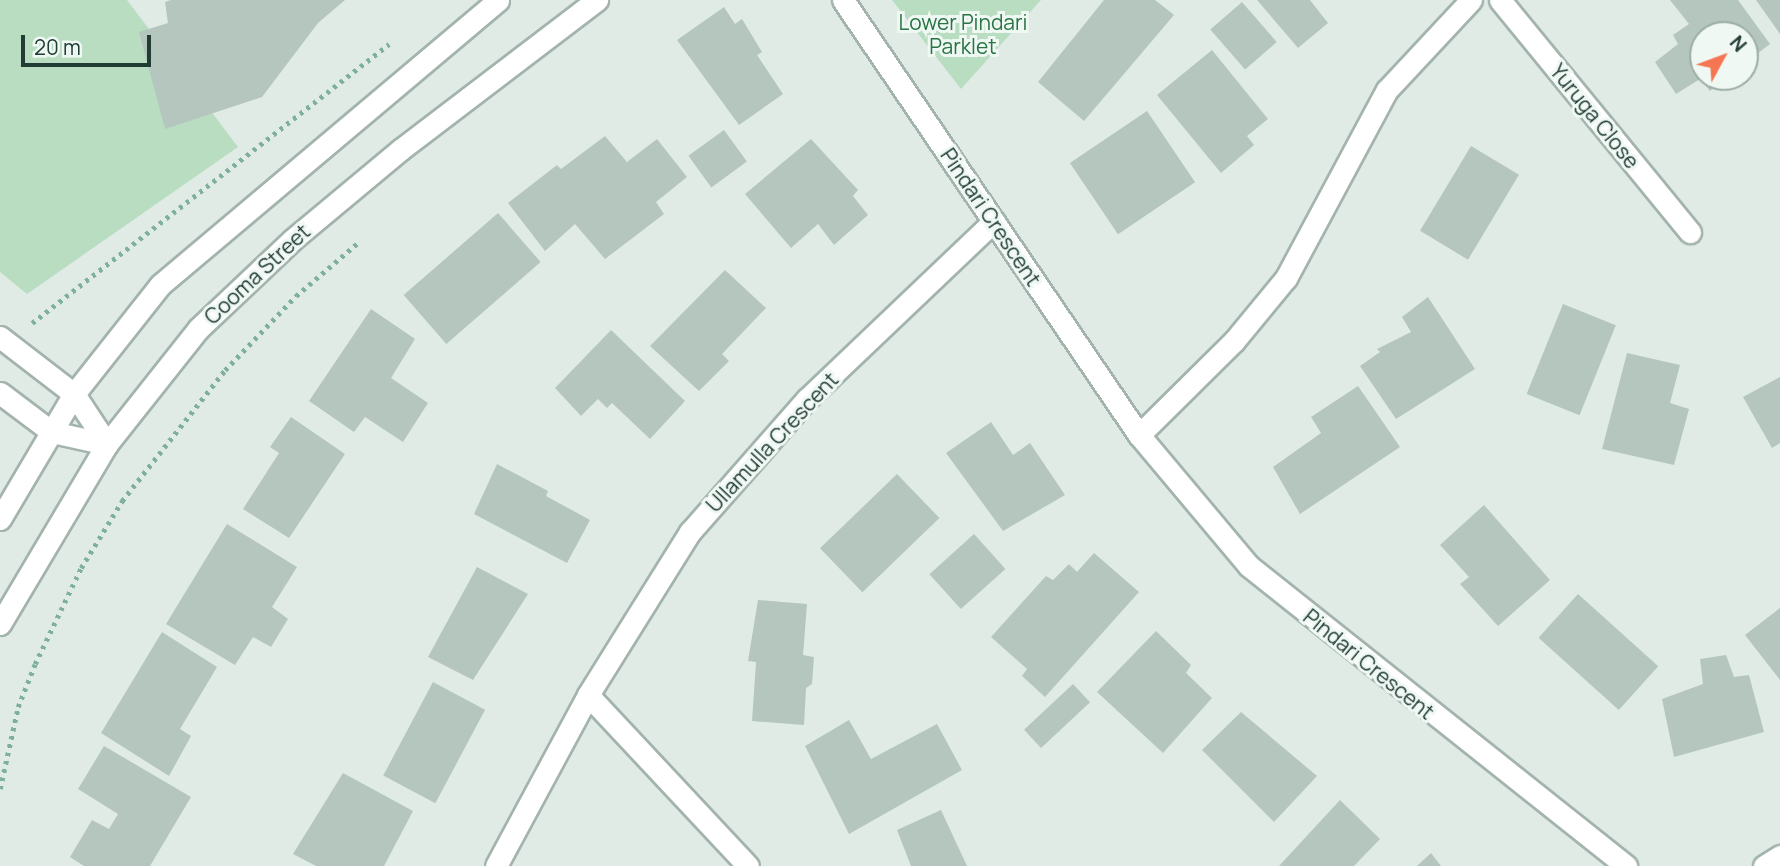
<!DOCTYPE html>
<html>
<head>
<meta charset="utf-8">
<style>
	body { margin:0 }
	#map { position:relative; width:1780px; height:866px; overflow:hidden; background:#e0ebe6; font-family:Manrope,sans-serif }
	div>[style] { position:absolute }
	.green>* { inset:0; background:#b8ddc1 }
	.building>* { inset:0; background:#b5c6bf; transform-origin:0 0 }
	.path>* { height:4.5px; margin-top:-2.25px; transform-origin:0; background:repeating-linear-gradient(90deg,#7fb09f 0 3.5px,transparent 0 8.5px) }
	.roads { filter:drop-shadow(2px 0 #a3b3ad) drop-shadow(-2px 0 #a3b3ad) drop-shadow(0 2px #a3b3ad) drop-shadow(0 -2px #a3b3ad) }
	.minor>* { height:21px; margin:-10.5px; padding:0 10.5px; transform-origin:10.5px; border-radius:10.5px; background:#fff }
	.secondary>* { height:21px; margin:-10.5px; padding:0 10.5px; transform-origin:10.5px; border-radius:10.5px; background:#fff }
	span { translate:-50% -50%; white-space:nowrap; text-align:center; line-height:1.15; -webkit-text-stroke:6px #f0f8f4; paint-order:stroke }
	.park-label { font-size:21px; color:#297444 }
	.street-label { font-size:21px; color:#203c34 }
	.north { position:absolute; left:1689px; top:21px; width:70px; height:70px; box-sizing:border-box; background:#f0f8f4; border:2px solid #9dada7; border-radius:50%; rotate:49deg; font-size:19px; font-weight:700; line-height:28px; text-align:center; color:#203c34 }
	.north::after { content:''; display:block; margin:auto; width:24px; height:32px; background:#f67653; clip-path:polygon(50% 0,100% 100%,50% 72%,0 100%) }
	.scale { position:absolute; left:21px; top:35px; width:130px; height:32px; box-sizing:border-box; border:4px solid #203c34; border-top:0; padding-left:9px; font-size:21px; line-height:24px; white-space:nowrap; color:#203c34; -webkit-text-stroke:5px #f0f8f4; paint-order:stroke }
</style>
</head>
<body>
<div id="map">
	<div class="green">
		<div style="clip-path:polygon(0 0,127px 0,238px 147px,27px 294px,0 272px)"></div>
		<div style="clip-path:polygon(892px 0,1041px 0,961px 89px)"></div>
	</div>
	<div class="building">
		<div style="clip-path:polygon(171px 0,345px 0,318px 23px,262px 97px,165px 129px,139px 32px,168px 23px,165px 2px)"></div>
		<div style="clip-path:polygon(1104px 0,1155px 0,1174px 15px,1084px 121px,1038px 82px)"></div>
		<div style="clip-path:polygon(1257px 0,1310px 0,1328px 23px,1298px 48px)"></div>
		<div style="clip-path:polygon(1670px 0,1738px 0,1770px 44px,1745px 63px,1745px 35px,1703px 35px,1703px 77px,1728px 77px,1710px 91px,1700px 79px,1676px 94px,1655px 62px,1678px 44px,1673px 35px,1689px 24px)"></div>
		<div style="clip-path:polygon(1756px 0,1780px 0,1780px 34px)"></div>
		<div style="left:1242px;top:2px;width:53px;height:42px;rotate:49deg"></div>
		<div style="clip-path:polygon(724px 7px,735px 24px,742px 19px,762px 52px,757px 55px,783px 94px,739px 125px,677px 40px)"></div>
		<div style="clip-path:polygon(1212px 50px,1268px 119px,1247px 136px,1254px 145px,1221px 173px,1157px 95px)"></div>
		<div style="left:1147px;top:111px;width:86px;height:93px;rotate:56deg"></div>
		<div style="left:724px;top:130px;width:39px;height:44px;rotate:54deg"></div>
		<div style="clip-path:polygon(605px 136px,627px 162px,657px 139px,687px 177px,656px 202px,664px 214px,605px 259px,575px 224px,545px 251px,508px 203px,557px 165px,561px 169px)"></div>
		<div style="clip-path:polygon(811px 139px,858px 190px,853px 196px,868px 215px,834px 245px,818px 224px,791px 248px,745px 194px)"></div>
		<div style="left:1471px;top:146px;width:56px;height:99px;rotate:31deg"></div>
		<div style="left:498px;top:213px;width:65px;height:125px;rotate:49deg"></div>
		<div style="clip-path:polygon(725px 270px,766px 308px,722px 354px,729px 361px,699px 391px,650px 346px)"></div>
		<div style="clip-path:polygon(1428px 297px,1475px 369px,1396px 419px,1360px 366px,1380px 352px,1377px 349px,1411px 332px,1402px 317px)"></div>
		<div style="left:1563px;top:304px;width:57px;height:97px;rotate:22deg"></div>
		<div style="clip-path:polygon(371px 309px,415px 339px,391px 378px,428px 403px,403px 442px,365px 417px,354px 432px,309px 401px)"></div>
		<div style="clip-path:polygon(611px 330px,685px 401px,650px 439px,612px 403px,607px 408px,598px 399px,581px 416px,555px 388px)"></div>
		<div style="clip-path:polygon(1627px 353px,1680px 365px,1670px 403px,1689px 409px,1674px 465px,1602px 449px)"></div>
		<div style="clip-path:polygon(1780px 377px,1780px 443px,1772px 448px,1743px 397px)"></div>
		<div style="clip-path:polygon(1358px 386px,1400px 447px,1300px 514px,1273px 467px,1321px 433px,1311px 417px)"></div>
		<div style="clip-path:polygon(291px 417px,345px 454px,289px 538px,243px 509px,279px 453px,270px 447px)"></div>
		<div style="clip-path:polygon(991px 422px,1013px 455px,1030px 443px,1065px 495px,1003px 531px,946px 453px)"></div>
		<div style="clip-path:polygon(497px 464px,548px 491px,546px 496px,590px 520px,567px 563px,474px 514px)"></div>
		<div style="left:897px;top:474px;width:61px;height:107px;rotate:46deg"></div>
		<div style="clip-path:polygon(1484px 505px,1550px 580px,1498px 626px,1460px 584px,1469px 577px,1440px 545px)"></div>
		<div style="clip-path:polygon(227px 524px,297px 567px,272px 607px,288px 619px,271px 647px,253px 637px,235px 665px,166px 624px)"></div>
		<div style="left:974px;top:534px;width:47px;height:60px;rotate:48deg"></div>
		<div style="clip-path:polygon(1094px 553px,1139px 592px,1045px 697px,1022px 676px,1027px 669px,991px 637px,1046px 576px,1053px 580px,1069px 564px,1077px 572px)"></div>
		<div style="clip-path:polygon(477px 567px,528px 594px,473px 680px,428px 657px)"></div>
		<div style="left:1578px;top:594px;width:108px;height:59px;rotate:42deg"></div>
		<div style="clip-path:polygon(758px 600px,807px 604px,803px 655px,814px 657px,812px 684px,806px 688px,804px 725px,752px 721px,756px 662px,748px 661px)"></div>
		<div style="clip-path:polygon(1780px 608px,1780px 680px,1745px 635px)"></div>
		<div style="clip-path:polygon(1156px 631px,1191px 665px,1186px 673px,1212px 698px,1163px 753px,1097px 692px)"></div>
		<div style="clip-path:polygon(162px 632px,217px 667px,180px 729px,191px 736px,169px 776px,101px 733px)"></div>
		<div style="clip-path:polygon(1726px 655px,1734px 677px,1749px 675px,1764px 732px,1674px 757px,1662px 699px,1703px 684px,1700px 659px)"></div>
		<div style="left:433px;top:682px;width:59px;height:106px;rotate:28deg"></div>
		<div style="left:1073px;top:684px;width:25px;height:67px;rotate:47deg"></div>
		<div style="clip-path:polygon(1241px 712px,1317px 776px,1274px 822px,1202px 750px)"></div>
		<div style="clip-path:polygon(849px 720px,871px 759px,937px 724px,962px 770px,849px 834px,805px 746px)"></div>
		<div style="clip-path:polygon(104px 746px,191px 797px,150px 866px,84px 866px,70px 857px,92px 820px,109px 829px,118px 814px,78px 789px)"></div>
		<div style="clip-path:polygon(343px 773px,413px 811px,384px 866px,316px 866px,293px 854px)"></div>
		<div style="clip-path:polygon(1340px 800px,1380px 839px,1354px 866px,1279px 866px)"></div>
		<div style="clip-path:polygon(941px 810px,967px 866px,911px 866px,897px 830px)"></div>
		<div style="clip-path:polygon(1431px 853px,1441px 866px,1417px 866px)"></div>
	</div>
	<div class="path">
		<div style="left:32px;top:323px;width:453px;rotate:-38deg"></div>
		<div style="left:0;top:789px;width:84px;rotate:-77.6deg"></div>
		<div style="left:18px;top:707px;width:46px;rotate:-68.4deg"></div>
		<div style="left:35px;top:664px;width:106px;rotate:-64.4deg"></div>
		<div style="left:81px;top:568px;width:79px;rotate:-58.5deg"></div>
		<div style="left:122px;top:501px;width:167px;rotate:-51.8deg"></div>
		<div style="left:225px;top:370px;width:103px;rotate:-46.2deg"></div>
		<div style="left:296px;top:296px;width:84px;rotate:-40.7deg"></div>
	</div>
	<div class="roads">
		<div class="minor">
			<div style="left:843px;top:0;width:526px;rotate:55.77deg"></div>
			<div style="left:1139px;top:435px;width:171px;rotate:50deg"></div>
			<div style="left:1249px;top:566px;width:482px;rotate:38.5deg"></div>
			<div style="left:1500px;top:0;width:300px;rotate:50.7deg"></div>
			<div style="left:0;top:337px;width:93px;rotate:37.6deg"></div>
			<div style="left:0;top:393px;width:65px;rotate:36.9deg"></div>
			<div style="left:1139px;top:435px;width:134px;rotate:-44.7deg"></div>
			<div style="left:1234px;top:341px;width:82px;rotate:-50.5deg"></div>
			<div style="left:1286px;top:278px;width:213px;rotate:-61.8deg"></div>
			<div style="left:1387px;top:90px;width:123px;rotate:-47deg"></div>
			<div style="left:588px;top:695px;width:234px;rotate:46.9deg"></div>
			<div style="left:496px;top:866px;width:194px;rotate:-61.7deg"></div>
			<div style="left:588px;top:695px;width:192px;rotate:-58deg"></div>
			<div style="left:690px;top:532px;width:177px;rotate:-48.7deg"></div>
			<div style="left:807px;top:399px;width:258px;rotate:-43.6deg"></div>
			<div style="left:1764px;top:866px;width:19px;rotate:-32deg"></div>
		</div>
		<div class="secondary">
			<div style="left:74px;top:394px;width:60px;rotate:56.6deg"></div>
			<div style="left:52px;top:432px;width:56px;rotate:12.3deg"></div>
			<div style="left:0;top:519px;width:145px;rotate:-59.4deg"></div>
			<div style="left:74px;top:394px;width:139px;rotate:-51.7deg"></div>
			<div style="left:160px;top:285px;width:442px;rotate:-40.1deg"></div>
			<div style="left:0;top:624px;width:209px;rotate:-59.3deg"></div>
			<div style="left:107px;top:444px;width:147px;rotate:-51.6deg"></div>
			<div style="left:198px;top:329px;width:129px;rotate:-43.4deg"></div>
			<div style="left:292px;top:240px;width:141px;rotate:-39.8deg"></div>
			<div style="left:400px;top:150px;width:248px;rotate:-37.3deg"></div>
		</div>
	</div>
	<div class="park-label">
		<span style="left:963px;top:34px">Lower Pindari<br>Parklet</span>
	</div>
	<div class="street-label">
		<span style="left:1595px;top:116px;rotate:51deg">Yuruga Close</span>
		<span style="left:991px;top:217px;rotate:56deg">Pindari Crescent</span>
		<span style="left:257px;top:274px;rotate:-43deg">Cooma Street</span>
		<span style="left:772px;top:442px;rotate:-47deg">Ullamulla Crescent</span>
		<span style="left:1369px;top:664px;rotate:39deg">Pindari Crescent</span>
	</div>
	<div class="north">N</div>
	<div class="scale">20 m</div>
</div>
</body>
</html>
